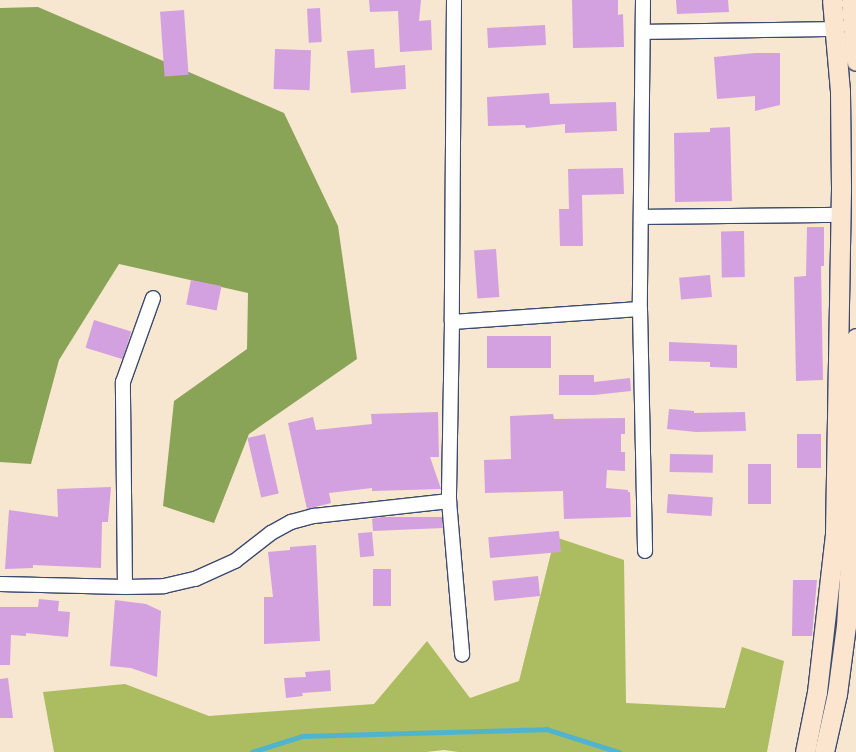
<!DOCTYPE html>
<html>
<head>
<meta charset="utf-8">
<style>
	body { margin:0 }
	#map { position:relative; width:856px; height:752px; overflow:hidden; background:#f7e6d0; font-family:Cardo,serif }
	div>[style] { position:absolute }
	.green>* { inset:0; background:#acbc60 }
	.forest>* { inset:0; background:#89a456 }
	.stream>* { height:4.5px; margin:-2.25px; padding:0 2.25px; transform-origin:2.25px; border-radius:2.25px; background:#51b4cf }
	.building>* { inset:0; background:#d3a1df; transform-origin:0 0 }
	.roads { filter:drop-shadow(1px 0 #3c4a6f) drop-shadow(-1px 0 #3c4a6f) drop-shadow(0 1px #3c4a6f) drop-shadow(0 -1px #3c4a6f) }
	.street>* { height:14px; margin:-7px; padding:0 7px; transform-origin:7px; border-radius:7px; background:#fff }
	.secondary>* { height:19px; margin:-9.5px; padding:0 9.5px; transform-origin:9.5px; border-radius:9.5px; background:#fbe5cf }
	span { translate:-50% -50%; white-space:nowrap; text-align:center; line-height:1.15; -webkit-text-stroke:4px #fff; paint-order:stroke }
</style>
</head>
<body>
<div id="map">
	<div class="green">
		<div style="clip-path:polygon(555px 537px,624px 560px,626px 703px,725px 708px,742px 647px,784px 661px,767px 752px,458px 752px,444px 750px,426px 752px,54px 752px,43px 692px,125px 684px,209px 716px,374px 704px,427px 641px,470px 698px,519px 681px)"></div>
	</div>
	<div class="forest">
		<div style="clip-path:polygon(38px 7px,284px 113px,338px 226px,357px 359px,249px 434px,214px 523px,163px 506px,174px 401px,247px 349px,248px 293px,119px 264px,59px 360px,31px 464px,0 462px,0 8px)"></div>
	</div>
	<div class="stream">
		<div style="left:252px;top:752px;width:52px;rotate:-17.7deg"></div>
		<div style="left:302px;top:736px;width:244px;rotate:-1.6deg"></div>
		<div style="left:546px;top:729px;width:77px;rotate:17.5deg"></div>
	</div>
	<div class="building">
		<div style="clip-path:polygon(369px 0,421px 0,419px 21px,431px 20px,432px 50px,400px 52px,398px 11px,370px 12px)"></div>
		<div style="clip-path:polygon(572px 0,618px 0,618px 15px,623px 14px,624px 47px,573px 48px)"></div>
		<div style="clip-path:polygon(676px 0,728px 0,729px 12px,677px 14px)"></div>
		<div style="left:320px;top:8px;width:34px;height:13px;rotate:87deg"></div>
		<div style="left:184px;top:10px;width:65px;height:24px;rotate:86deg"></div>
		<div style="left:545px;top:25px;width:20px;height:58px;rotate:87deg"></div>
		<div style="left:275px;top:49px;width:36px;height:40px;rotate:2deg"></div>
		<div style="clip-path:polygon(374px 49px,375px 68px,405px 65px,406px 89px,351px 93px,347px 51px)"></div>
		<div style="clip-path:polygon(755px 53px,780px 53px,780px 105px,755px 111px,755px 96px,717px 99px,714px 57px)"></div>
		<div style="clip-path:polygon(549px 93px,550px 104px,616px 102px,617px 131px,565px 133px,565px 124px,526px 128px,525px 125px,488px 126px,487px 97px)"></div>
		<div style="clip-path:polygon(730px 127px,732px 201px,675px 202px,674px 133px,710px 132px,710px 128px)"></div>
		<div style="clip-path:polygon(623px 168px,624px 194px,582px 195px,583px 246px,560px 246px,559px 209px,569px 209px,568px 169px)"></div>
		<div style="clip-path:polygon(807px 227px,824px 227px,824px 266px,821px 266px,823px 380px,796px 381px,794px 277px,806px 276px)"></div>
		<div style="left:744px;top:231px;width:46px;height:23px;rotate:89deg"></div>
		<div style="left:496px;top:249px;width:48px;height:22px;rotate:86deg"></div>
		<div style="left:710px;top:275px;width:22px;height:31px;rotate:85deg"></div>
		<div style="left:191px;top:280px;width:31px;height:25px;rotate:11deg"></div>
		<div style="left:94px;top:320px;width:39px;height:29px;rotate:17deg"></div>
		<div style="left:551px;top:336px;width:32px;height:64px;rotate:90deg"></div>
		<div style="clip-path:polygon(669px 342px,737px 345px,737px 368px,710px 367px,710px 362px,669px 361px)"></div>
		<div style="clip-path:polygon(559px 375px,594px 375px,594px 382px,630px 378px,631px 391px,594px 395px,559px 395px)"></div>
		<div style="clip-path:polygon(669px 409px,694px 411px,694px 413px,745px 412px,746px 431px,696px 432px,667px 429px)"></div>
		<div style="clip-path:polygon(438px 412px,439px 457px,430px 457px,441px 489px,372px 491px,372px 488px,329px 493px,331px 503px,307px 509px,288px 423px,313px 417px,316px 430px,372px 424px,371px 414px)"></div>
		<div style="clip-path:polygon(553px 414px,554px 419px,625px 418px,625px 434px,621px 434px,621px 452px,625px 452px,625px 471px,607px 470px,606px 488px,628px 490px,628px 492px,630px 492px,631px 517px,564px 519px,563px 491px,485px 493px,484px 460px,511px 459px,510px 416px)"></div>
		<div style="left:265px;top:434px;width:61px;height:18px;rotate:77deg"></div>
		<div style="left:797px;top:434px;width:24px;height:34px"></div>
		<div style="left:670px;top:454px;width:43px;height:18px;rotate:1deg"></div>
		<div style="left:748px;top:464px;width:23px;height:40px"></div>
		<div style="clip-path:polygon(111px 487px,108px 522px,102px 522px,101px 568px,33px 565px,33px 568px,5px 569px,9px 510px,58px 517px,57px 489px)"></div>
		<div style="left:668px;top:494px;width:45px;height:19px;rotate:4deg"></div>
		<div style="clip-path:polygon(381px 517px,442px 517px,443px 528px,373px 531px,372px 519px)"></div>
		<div style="left:559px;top:531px;width:21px;height:71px;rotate:85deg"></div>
		<div style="left:372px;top:532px;width:24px;height:14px;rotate:85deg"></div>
		<div style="clip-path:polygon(316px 545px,320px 641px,264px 644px,264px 597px,273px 597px,268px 552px,290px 550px,290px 547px)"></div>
		<div style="left:373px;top:569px;width:18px;height:37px"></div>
		<div style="left:538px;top:576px;width:20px;height:46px;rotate:84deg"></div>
		<div style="clip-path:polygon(793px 580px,817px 580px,812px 636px,792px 636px)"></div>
		<div style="clip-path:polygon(39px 599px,59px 601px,58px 611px,70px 612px,68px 637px,26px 633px,26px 636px,11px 635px,10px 665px,0 665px,0 607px,38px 607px)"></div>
		<div style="clip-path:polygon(115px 600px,146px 604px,161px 611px,157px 677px,131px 668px,110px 666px)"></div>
		<div style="clip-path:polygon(330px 670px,331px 691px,302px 693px,303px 696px,286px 698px,284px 678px,306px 677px,305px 672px)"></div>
		<div style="clip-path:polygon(8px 678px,13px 718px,0 718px,0 679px)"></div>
	</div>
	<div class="roads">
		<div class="street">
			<div style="left:454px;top:0;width:322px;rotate:90.4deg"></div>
			<div style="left:452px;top:322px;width:179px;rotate:91deg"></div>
			<div style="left:449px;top:501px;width:154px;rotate:85.1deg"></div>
			<div style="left:643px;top:0;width:309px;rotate:90.6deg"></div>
			<div style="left:640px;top:309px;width:242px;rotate:88.8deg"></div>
			<div style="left:644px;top:32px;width:192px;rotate:-0.9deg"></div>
			<div style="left:641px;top:217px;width:199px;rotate:-0.6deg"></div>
			<div style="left:452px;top:322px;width:188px;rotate:-4deg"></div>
			<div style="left:0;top:584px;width:125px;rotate:1.4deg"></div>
			<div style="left:125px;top:587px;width:39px;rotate:-1deg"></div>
			<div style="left:164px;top:586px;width:32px;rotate:-13deg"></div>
			<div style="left:195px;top:579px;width:44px;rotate:-24.2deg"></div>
			<div style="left:235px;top:561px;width:46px;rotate:-37.9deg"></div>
			<div style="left:271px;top:533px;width:23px;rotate:-29deg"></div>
			<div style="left:291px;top:522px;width:24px;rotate:-15deg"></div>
			<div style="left:314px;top:516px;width:136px;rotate:-6.3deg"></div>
			<div style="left:125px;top:587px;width:205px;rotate:-90.6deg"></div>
			<div style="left:123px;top:382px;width:89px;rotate:-70.3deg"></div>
		</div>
		<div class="secondary">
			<div style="left:851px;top:0;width:61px;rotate:85.3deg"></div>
			<div style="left:805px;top:752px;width:61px;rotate:-78.7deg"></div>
			<div style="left:817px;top:692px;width:160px;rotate:-83.5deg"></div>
			<div style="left:835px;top:533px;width:345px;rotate:-89deg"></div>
			<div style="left:841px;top:188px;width:97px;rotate:-90.6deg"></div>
			<div style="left:840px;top:91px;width:91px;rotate:-95deg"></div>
			<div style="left:824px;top:752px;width:59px;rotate:-77.4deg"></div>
			<div style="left:837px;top:694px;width:69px;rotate:-82.5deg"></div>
			<div style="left:846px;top:626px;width:113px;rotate:-86.5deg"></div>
			<div style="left:853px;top:513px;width:175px;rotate:-89deg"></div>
		</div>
	</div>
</div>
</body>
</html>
